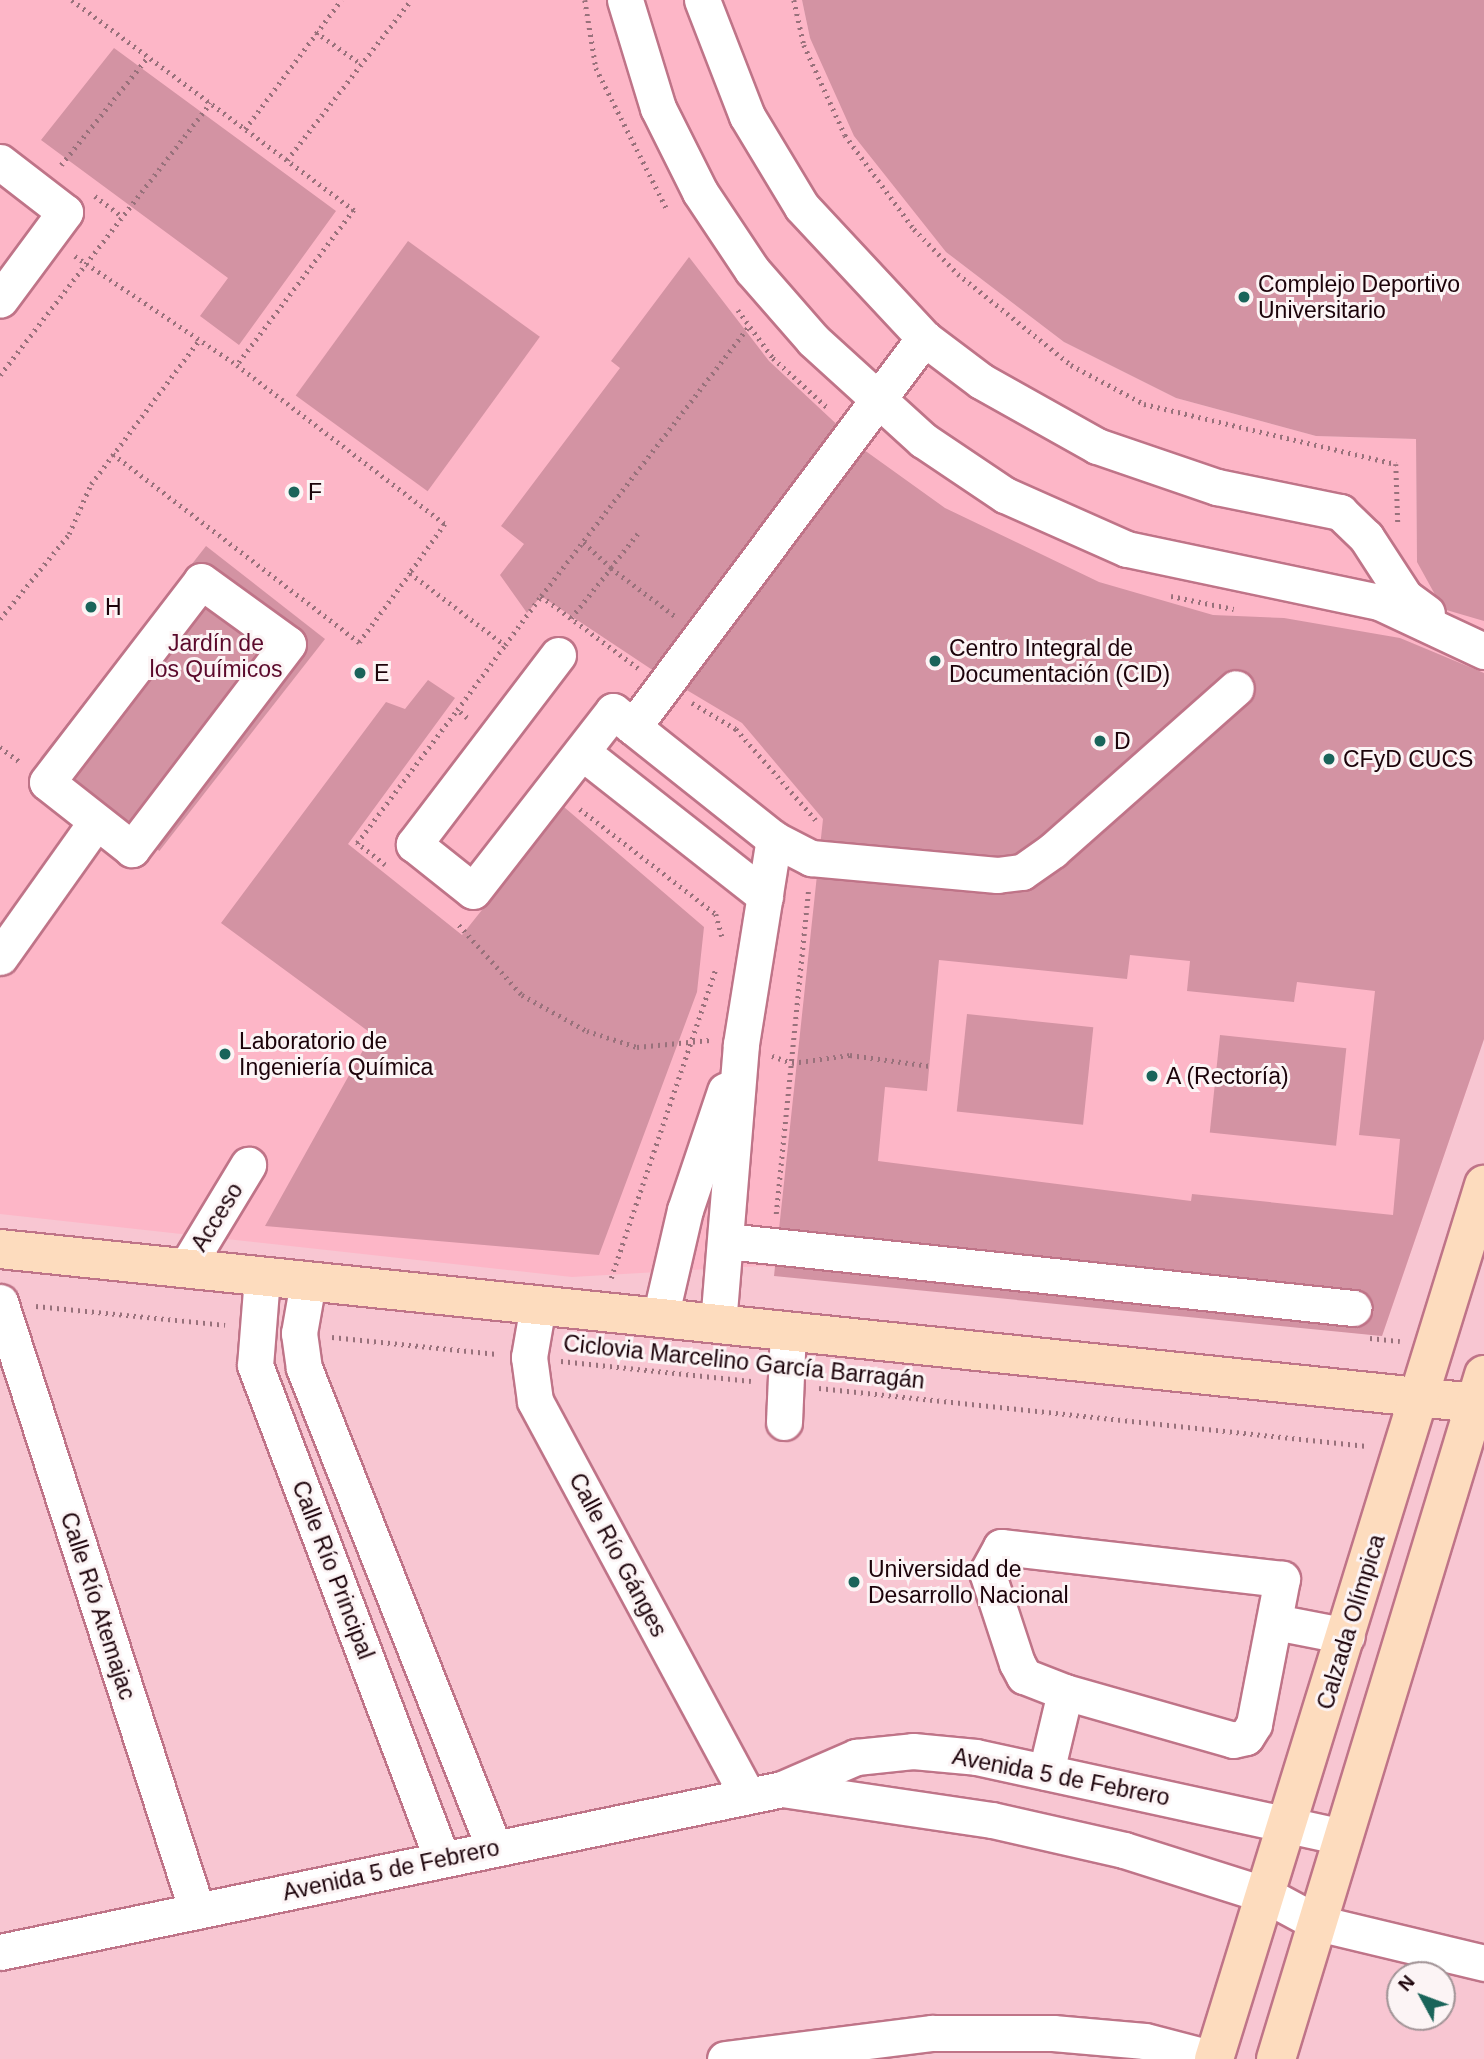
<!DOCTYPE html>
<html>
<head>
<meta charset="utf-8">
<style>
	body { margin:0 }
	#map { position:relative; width:1484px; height:2059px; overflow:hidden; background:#f8c6d2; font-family:Helvetica,sans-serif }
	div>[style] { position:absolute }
	.built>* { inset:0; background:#fdb6c7 }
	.green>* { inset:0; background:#d393a3; transform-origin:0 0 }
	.path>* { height:4.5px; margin-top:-2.25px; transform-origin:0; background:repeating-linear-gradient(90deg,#98717b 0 2px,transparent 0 7px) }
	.roads { filter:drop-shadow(2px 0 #bf7488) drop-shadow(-2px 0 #bf7488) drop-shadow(0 2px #bf7488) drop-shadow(0 -2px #bf7488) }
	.minor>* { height:35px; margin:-17.5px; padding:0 17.5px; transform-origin:17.5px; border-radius:17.5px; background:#fff }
	.major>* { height:38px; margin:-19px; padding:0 19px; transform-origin:19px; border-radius:19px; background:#fddcbe }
	.dots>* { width:19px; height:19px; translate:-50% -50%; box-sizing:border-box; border:4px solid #fcf4f5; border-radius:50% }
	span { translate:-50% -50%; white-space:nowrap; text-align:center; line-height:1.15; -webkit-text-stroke:6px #fcf4f5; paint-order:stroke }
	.poi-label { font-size:23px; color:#1c030a }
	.left { translate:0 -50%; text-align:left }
	.park-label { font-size:23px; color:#5b092b }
	.street-label { font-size:23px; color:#1c030a }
	.north { position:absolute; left:1386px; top:1961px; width:70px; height:70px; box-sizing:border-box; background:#fcf4f5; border:2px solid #a29497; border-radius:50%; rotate:311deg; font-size:19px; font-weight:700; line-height:28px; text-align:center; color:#1c030a }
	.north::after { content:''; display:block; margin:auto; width:24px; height:32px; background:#1a645a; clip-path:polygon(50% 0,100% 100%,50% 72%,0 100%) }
</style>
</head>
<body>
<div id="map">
	<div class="built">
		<div style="clip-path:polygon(0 0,802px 0,810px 38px,946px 252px,1064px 342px,1176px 398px,1316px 436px,1416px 439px,1417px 562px,1484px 457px,1484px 1039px,1382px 1336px,761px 1266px,572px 1277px,0 1214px)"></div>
	</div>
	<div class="green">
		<div style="clip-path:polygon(802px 0,1484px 0,1484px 621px,1443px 609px,1417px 562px,1416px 439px,1316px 436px,1176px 398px,1064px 342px,946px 252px,854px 136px,810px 38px)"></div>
		<div style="clip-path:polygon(114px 48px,336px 211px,239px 345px,200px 316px,228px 278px,41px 140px)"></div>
		<div style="left:408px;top:241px;width:163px;height:191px;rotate:36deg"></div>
		<div style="clip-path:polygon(689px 257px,769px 361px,845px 432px,657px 673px,541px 596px,527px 613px,500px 575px,524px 544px,501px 526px,620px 368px,611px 361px)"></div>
		<div style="clip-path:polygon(evenodd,860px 447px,945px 508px,1099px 582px,1213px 615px,1284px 618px,1400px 638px,1484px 673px,1484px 1039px,1382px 1336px,774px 1276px,823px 819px,742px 723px,680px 686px,860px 447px,1130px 955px,1190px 961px,1187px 991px,1294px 1002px,1297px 982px,1375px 991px,1359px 1135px,1400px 1139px,1393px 1215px,1192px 1194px,1191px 1201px,878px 1161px,885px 1087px,927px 1091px,939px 960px,1127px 979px,1130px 955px)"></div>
		<div style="left:206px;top:546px;width:151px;height:269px;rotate:38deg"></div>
		<div style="clip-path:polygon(428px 680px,455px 698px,348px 844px,462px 935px,564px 807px,704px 927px,697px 992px,599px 1255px,265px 1226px,372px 1034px,221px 923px,386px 702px,405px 709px)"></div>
		<div style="left:967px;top:1014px;width:127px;height:98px;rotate:6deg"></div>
		<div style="left:1220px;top:1035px;width:127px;height:98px;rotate:6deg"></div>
	</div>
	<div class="path">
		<div style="left:72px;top:0;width:352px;rotate:36.7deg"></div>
		<div style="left:354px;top:210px;width:194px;rotate:127deg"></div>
		<div style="left:585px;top:0;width:69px;rotate:80.8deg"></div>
		<div style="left:596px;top:68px;width:158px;rotate:63.3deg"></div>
		<div style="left:794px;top:0;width:46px;rotate:77.5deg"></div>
		<div style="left:804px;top:45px;width:99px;rotate:65.5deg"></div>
		<div style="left:845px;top:135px;width:117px;rotate:53.7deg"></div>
		<div style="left:914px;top:229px;width:63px;rotate:45.6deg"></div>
		<div style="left:958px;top:274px;width:145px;rotate:38.8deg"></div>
		<div style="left:1071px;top:365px;width:83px;rotate:28.1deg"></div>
		<div style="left:1144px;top:404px;width:259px;rotate:13.4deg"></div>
		<div style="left:1396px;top:464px;width:59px;rotate:88.1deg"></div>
		<div style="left:316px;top:32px;width:55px;rotate:35.4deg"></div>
		<div style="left:245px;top:129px;width:161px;rotate:-53.3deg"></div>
		<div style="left:287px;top:160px;width:202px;rotate:-52.2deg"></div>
		<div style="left:61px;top:165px;width:137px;rotate:-51.2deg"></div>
		<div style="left:95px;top:196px;width:35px;rotate:37deg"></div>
		<div style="left:75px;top:256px;width:195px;rotate:33.9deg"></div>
		<div style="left:237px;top:365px;width:262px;rotate:37.4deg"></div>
		<div style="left:445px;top:524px;width:60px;rotate:125.5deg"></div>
		<div style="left:410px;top:573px;width:119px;rotate:37.2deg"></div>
		<div style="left:505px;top:645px;width:61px;rotate:-53.7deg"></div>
		<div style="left:541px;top:596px;width:121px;rotate:36.6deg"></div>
		<div style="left:738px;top:310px;width:59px;rotate:53.9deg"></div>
		<div style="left:773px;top:358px;width:76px;rotate:42.3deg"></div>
		<div style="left:0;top:375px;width:344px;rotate:-52.3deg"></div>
		<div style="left:113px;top:454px;width:310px;rotate:37.4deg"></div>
		<div style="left:359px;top:642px;width:86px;rotate:-53.5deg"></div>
		<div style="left:638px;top:534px;width:43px;rotate:128.5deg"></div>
		<div style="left:611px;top:568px;width:80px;rotate:36.9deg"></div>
		<div style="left:541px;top:596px;width:341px;rotate:-52.4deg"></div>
		<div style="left:1171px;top:596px;width:64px;rotate:11.7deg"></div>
		<div style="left:571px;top:618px;width:64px;rotate:-51.3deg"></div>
		<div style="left:611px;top:568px;width:38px;rotate:-138deg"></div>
		<div style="left:0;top:619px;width:109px;rotate:-50.9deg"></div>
		<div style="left:69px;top:534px;width:55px;rotate:-66.3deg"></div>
		<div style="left:91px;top:484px;width:181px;rotate:-53.1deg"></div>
		<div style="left:692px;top:703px;width:51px;rotate:30.6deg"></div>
		<div style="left:736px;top:729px;width:121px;rotate:48.7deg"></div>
		<div style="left:467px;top:718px;width:13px;rotate:-141deg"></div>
		<div style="left:457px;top:710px;width:81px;rotate:-53.6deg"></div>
		<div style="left:0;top:747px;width:26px;rotate:37deg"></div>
		<div style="left:580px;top:809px;width:172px;rotate:37.7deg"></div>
		<div style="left:716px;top:914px;width:23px;rotate:75deg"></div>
		<div style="left:385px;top:865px;width:36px;rotate:-142deg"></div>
		<div style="left:357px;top:843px;width:166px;rotate:-53.1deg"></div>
		<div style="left:459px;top:925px;width:94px;rotate:48deg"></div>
		<div style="left:522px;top:995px;width:74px;rotate:29deg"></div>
		<div style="left:587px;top:1031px;width:52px;rotate:17.7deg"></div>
		<div style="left:637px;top:1047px;width:73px;rotate:-5.5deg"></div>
		<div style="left:772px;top:1056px;width:21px;rotate:19deg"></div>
		<div style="left:792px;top:1063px;width:59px;rotate:-7.9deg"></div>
		<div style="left:850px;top:1055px;width:81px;rotate:7.8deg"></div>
		<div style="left:776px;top:1214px;width:324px;rotate:-84.3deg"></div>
		<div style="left:611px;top:1278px;width:327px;rotate:-71.3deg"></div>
		<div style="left:36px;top:1306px;width:190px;rotate:5.7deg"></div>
		<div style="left:332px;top:1337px;width:166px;rotate:5.9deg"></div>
		<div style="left:1370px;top:1338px;width:30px;rotate:6deg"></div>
		<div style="left:561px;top:1361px;width:191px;rotate:6deg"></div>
		<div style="left:819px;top:1388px;width:551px;rotate:6.04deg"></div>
	</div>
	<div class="roads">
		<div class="minor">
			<div style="left:625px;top:0;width:113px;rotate:73deg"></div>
			<div style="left:658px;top:108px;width:94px;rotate:63.4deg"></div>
			<div style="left:700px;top:192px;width:94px;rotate:56.3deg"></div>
			<div style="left:752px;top:270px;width:93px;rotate:48.9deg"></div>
			<div style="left:813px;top:340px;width:149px;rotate:42.3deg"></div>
			<div style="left:923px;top:440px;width:99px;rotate:33.9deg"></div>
			<div style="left:1005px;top:495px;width:133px;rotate:23.9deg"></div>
			<div style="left:1127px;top:549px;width:258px;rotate:11.9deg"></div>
			<div style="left:1379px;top:602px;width:116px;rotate:25deg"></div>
			<div style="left:702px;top:0;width:124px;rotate:68.8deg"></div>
			<div style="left:747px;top:116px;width:106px;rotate:58.9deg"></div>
			<div style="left:802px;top:207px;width:179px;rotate:47deg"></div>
			<div style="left:924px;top:338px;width:71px;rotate:37deg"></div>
			<div style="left:981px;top:381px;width:133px;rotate:29.3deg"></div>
			<div style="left:1097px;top:446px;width:127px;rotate:18.9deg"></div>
			<div style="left:1217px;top:487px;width:126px;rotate:11.5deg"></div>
			<div style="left:1340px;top:512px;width:36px;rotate:44deg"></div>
			<div style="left:1366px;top:537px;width:72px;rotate:57deg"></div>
			<div style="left:1405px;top:597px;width:27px;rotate:36deg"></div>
			<div style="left:0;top:162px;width:82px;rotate:37.6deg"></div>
			<div style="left:65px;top:212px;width:109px;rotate:126.5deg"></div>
			<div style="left:201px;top:581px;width:107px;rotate:35.9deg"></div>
			<div style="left:288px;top:644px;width:258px;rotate:127.3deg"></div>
			<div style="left:132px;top:849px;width:108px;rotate:-141.8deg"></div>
			<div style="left:47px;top:782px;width:253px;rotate:-52.5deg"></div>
			<div style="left:558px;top:655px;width:238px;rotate:127.3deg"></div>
			<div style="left:414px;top:844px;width:75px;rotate:38.5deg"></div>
			<div style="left:473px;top:891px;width:228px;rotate:-52.1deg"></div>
			<div style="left:613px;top:711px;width:206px;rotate:38.5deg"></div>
			<div style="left:774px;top:839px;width:42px;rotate:27.2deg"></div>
			<div style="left:811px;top:858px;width:187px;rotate:5.2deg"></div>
			<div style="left:997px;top:875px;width:25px;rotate:-7deg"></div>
			<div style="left:1022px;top:872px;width:38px;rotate:-35deg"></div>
			<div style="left:1053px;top:850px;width:244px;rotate:-41.5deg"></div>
			<div style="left:633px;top:727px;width:486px;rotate:-53.2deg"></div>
			<div style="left:582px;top:752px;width:233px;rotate:38.2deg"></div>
			<div style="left:0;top:957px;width:166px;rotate:-54.6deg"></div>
			<div style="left:726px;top:1241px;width:631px;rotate:6.1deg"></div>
			<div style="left:185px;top:1269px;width:122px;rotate:-58.8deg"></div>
			<div style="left:262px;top:1277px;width:88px;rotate:94.5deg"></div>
			<div style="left:255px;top:1365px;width:528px;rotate:69.27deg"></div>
			<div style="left:308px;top:1282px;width:52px;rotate:100deg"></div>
			<div style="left:299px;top:1333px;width:35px;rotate:82deg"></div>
			<div style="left:304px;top:1368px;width:516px;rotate:68.4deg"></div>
			<div style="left:0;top:1302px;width:640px;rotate:72.07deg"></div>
			<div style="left:538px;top:1305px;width:53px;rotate:99.8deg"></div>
			<div style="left:529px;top:1357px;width:44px;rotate:82.2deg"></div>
			<div style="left:535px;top:1401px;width:447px;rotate:61.7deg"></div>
			<div style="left:660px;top:1318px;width:111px;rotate:-77deg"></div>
			<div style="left:685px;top:1210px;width:126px;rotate:-71.4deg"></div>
			<div style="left:718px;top:1324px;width:281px;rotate:-85.3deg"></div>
			<div style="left:741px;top:1044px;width:208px;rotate:-80.9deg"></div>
			<div style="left:784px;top:1422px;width:91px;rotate:-87.5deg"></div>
			<div style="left:1275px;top:1622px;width:73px;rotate:11deg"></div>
			<div style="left:1046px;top:1772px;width:82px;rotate:-76.6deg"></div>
			<div style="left:1065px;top:1692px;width:175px;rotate:15.9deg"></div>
			<div style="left:1233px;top:1740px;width:13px;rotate:-13deg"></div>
			<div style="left:1246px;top:1737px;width:15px;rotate:-58deg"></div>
			<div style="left:1254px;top:1724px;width:148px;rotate:-79.1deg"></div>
			<div style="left:1282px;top:1579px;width:283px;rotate:-173.5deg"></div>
			<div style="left:1001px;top:1547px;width:29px;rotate:119deg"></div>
			<div style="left:987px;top:1572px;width:96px;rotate:71.8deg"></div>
			<div style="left:1017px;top:1663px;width:15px;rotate:62deg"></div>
			<div style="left:1024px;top:1676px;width:44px;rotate:21.3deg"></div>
			<div style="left:782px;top:1789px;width:212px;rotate:8.4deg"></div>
			<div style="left:992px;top:1820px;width:135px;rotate:12.8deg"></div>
			<div style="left:1124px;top:1850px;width:149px;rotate:17.6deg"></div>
			<div style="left:1266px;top:1895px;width:59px;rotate:28.3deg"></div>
			<div style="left:1318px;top:1923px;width:171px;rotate:13.5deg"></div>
			<div style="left:0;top:1952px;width:799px;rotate:-11.77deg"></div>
			<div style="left:782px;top:1789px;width:81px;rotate:-23.4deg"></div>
			<div style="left:856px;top:1757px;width:57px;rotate:-6deg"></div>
			<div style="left:913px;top:1751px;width:63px;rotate:5.4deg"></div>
			<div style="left:976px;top:1757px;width:376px;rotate:12.3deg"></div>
			<div style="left:725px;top:2059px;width:209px;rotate:-7.2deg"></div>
			<div style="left:932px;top:2033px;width:121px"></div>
			<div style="left:1053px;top:2033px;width:92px;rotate:5deg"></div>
			<div style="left:1145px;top:2041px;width:71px;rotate:14.6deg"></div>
		</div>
		<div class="major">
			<div style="left:0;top:1249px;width:1492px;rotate:5.96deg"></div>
			<div style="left:1214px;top:2059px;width:915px;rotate:-72.83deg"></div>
			<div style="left:1276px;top:2059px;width:715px;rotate:-73.09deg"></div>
		</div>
	</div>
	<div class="dots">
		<div style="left:1244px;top:297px;background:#1a645a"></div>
		<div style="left:294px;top:492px;background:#1a645a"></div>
		<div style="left:91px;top:607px;background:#1a645a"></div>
		<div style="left:935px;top:661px;background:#1a645a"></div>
		<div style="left:360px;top:673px;background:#1a645a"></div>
		<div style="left:1100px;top:741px;background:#1a645a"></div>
		<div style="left:1329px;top:759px;background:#1a645a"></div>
		<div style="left:225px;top:1054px;background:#1a645a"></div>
		<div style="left:1152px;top:1076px;background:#1a645a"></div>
		<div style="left:854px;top:1582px;background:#1a645a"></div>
	</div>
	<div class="poi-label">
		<span class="left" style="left:1258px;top:297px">Complejo Deportivo<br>Universitario</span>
		<span class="left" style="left:308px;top:492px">F</span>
		<span class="left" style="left:105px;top:607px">H</span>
		<span class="left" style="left:949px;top:661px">Centro Integral de<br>Documentación (CID)</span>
		<span class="left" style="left:374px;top:673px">E</span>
		<span class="left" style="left:1114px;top:741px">D</span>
		<span class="left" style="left:1343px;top:759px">CFyD CUCS</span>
		<span class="left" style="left:239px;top:1054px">Laboratorio de<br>Ingeniería Química</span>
		<span class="left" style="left:1166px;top:1076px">A (Rectoría)</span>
		<span class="left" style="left:868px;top:1582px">Universidad de<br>Desarrollo Nacional</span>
	</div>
	<div class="park-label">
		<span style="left:216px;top:656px">Jardín de<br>los Químicos</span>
	</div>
	<div class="street-label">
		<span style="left:217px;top:1217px;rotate:-58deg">Acceso</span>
		<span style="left:744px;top:1362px;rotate:6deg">Ciclovia Marcelino García Barragán</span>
		<span style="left:618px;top:1555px;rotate:62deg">Calle Río Gánges</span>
		<span style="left:333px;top:1570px;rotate:69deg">Calle Río Principal</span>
		<span style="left:98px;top:1606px;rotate:72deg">Calle Río Atemajac</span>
		<span style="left:1351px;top:1622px;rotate:-73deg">Calzada Olímpica</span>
		<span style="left:1061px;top:1777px;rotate:11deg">Avenida 5 de Febrero</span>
		<span style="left:391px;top:1870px;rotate:-12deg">Avenida 5 de Febrero</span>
	</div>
	<div class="north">N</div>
</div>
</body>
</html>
